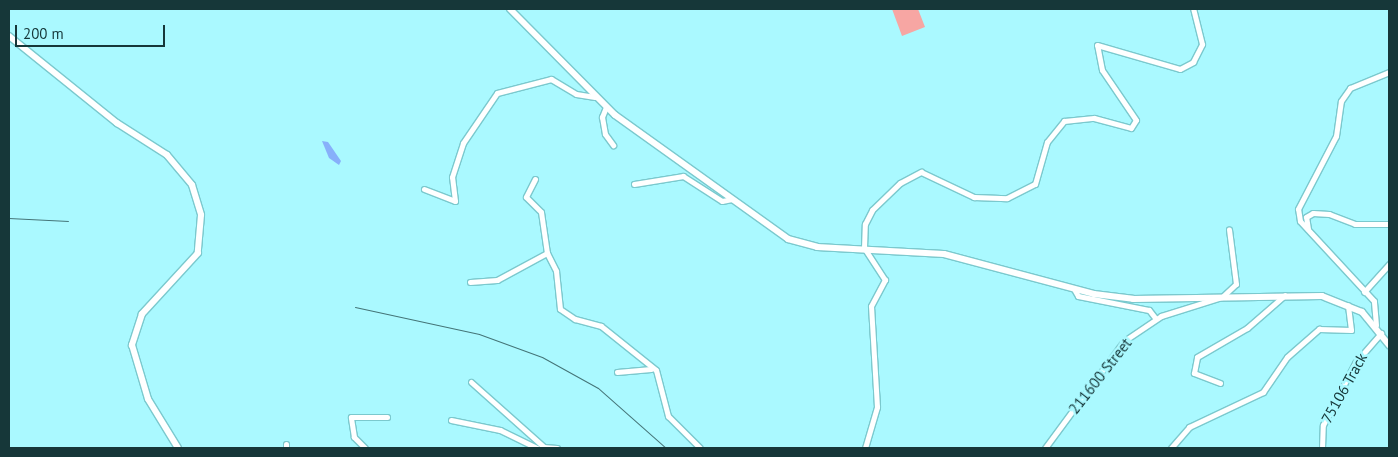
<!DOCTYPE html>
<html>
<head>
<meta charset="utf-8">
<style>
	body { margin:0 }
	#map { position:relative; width:1398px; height:457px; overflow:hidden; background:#aaf9ff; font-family:"PT Sans",sans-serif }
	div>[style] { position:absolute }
	.green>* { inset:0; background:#f7a6a3 }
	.water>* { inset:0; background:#87b0fa }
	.roads { filter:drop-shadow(1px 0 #7bc9ce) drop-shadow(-1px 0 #7bc9ce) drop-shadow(0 1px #7bc9ce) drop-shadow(0 -1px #7bc9ce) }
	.minor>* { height:5px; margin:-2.5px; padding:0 2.5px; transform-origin:2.5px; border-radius:2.5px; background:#fff }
	.tertiary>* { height:6px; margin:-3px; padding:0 3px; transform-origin:3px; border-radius:3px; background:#fff }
	.rail>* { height:1px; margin:-0.5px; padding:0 0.5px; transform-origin:0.5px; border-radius:0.5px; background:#447477 }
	span { translate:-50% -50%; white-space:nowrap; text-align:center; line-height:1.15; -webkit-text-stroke:5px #aaf9ff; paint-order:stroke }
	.street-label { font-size:15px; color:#163739 }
	.frame { position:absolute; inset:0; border:10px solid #163739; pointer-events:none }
	.scale { position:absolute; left:15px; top:25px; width:150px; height:22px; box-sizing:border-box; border:2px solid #163739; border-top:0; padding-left:6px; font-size:15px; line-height:18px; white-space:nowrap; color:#163739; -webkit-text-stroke:4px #aaf9ff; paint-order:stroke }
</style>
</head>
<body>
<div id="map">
	<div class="green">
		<div style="clip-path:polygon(892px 9px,918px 9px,925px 27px,902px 36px)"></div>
	</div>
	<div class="water">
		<div style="clip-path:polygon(322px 141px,328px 142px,341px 161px,339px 165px,329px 158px)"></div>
	</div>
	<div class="roads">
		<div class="minor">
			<div style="left:606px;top:107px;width:11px;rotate:112deg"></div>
			<div style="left:602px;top:117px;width:17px;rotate:80deg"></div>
			<div style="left:605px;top:134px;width:14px;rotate:54deg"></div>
			<div style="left:535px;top:179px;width:20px;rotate:117deg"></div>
			<div style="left:526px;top:197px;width:21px;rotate:45deg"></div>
			<div style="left:541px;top:212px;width:41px;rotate:81.7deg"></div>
			<div style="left:634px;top:184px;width:50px;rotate:-9.3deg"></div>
			<div style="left:683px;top:176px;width:46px;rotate:32.7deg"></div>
			<div style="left:722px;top:201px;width:10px;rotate:-11deg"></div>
			<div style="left:424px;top:189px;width:33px;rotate:21deg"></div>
			<div style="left:455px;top:201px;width:24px;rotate:-97deg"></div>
			<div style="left:452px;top:177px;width:36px;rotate:-72deg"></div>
			<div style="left:463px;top:143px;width:60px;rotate:-55.8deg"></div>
			<div style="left:497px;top:93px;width:56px;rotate:-14.5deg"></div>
			<div style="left:551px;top:79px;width:29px;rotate:31deg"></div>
			<div style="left:576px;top:94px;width:19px;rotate:9deg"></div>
			<div style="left:1308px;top:229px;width:12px;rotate:-99deg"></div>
			<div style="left:1306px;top:217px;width:8px;rotate:-30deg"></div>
			<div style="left:1313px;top:213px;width:16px;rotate:4deg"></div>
			<div style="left:1329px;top:214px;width:28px;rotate:21deg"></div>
			<div style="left:1355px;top:224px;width:34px"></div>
			<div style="left:470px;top:282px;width:27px;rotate:-4deg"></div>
			<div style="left:497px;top:280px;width:57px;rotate:-28.4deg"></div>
			<div style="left:547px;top:253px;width:20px;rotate:63deg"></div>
			<div style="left:556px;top:271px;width:38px;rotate:84deg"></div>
			<div style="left:560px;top:309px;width:18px;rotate:34deg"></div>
			<div style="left:575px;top:319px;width:27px;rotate:15deg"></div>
			<div style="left:601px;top:326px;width:70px;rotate:38.7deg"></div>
			<div style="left:656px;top:370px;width:48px;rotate:75.4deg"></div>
			<div style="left:668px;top:416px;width:45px;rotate:45deg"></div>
			<div style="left:1074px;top:289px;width:8px;rotate:60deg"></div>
			<div style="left:1078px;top:296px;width:72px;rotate:11.2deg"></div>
			<div style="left:1149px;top:310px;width:11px;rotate:52deg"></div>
			<div style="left:1364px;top:292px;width:38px;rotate:-48deg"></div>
			<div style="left:1376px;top:325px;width:24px;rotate:-95deg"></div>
			<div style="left:1374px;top:301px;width:109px;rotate:-132.8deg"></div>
			<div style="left:1300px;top:221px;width:12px;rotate:-99deg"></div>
			<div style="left:1298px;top:209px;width:82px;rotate:-62.5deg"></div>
			<div style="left:1336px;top:136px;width:35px;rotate:-82deg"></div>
			<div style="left:1341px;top:101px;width:16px;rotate:-55deg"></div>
			<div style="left:1350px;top:88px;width:42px;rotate:-22.3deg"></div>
			<div style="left:617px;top:372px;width:34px;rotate:-5deg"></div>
			<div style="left:471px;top:382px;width:99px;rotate:41.7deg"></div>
			<div style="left:1220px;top:383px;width:28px;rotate:-159deg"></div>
			<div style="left:1194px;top:373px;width:16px;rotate:-79deg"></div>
			<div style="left:1197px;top:357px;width:58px;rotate:-30.1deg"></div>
			<div style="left:1247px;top:328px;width:50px;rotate:-41deg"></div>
			<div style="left:451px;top:420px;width:50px;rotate:11.5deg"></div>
			<div style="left:500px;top:430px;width:41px;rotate:25.9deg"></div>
			<div style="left:543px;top:447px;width:14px;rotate:4deg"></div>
			<div style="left:286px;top:448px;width:4px;rotate:-90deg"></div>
			<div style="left:365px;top:448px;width:16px;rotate:-135deg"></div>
			<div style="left:354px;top:437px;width:20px;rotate:-99deg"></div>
			<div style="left:351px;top:417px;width:36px"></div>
			<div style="left:865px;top:448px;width:43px;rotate:-73.7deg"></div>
			<div style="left:877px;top:407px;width:101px;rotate:-93.4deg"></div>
			<div style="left:871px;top:306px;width:30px;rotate:-62deg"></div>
			<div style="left:885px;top:280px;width:38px;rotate:-123deg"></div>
			<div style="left:864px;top:248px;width:24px;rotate:-88deg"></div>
			<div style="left:865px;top:224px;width:16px;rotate:-63deg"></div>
			<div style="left:872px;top:210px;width:39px;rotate:-44deg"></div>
			<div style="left:900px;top:183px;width:24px;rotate:-28deg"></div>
			<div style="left:921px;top:172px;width:59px;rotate:25.3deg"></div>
			<div style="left:974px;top:197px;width:33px;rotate:2deg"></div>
			<div style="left:1007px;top:198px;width:31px;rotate:-27deg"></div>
			<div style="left:1035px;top:184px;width:44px;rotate:-74.1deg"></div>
			<div style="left:1047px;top:142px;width:27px;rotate:-51deg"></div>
			<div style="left:1064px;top:121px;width:30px;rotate:-6deg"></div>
			<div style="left:1094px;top:118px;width:38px;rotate:15deg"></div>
			<div style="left:1131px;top:128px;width:9px;rotate:-58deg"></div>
			<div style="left:1136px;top:120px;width:60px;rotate:-124.2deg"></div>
			<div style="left:1102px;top:70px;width:25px;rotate:-101deg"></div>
			<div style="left:1097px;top:45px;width:86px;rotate:16.1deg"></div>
			<div style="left:1180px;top:69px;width:15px;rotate:-28deg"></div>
			<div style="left:1193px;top:62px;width:20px;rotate:-63deg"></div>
			<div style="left:1202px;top:44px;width:36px;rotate:-104deg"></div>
			<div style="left:1045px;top:448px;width:133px;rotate:-53.6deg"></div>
			<div style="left:1124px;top:341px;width:45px;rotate:-34deg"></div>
			<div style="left:1161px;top:316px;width:64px;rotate:-17.3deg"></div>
			<div style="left:1222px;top:297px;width:19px;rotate:-43deg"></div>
			<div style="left:1236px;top:284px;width:55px;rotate:-97.3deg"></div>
			<div style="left:1171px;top:448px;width:28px;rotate:-49deg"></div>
			<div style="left:1189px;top:427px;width:82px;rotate:-25.3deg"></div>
			<div style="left:1263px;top:392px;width:42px;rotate:-55.6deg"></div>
			<div style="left:1287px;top:357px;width:43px;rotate:-41.2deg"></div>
			<div style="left:1319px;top:329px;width:32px;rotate:2deg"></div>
			<div style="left:1351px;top:330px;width:25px;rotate:-97deg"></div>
			<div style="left:1322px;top:448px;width:23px;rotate:-88deg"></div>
			<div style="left:1323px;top:425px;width:70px;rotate:-62.7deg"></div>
			<div style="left:1355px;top:363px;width:40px;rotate:-49deg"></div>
		</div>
		<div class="tertiary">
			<div style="left:510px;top:9px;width:149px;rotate:45.3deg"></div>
			<div style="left:615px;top:115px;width:213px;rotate:35.6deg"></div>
			<div style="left:788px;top:239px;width:30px;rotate:15deg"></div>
			<div style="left:817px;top:247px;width:127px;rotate:3.2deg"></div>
			<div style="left:944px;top:254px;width:155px;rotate:14.9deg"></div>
			<div style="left:1094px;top:294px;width:39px;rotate:7deg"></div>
			<div style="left:1133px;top:299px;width:189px;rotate:-0.9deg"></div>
			<div style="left:1322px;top:296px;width:43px;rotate:21.8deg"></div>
			<div style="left:1362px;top:312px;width:43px;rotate:50.7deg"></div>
			<div style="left:9px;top:36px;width:139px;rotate:38.9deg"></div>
			<div style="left:117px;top:123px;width:59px;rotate:32.6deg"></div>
			<div style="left:167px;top:155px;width:39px;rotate:50deg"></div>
			<div style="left:192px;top:185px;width:31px;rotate:73deg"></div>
			<div style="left:201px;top:215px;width:38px;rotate:95deg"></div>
			<div style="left:198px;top:253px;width:83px;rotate:132.6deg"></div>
			<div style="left:142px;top:314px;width:33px;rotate:108deg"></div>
			<div style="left:132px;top:345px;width:56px;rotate:73.5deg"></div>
			<div style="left:148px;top:399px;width:57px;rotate:58.5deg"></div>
		</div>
	</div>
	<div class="rail">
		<div style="left:9px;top:218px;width:59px;rotate:2.9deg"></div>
		<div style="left:355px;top:307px;width:127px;rotate:12.3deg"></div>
		<div style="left:479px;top:334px;width:67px;rotate:20.1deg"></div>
		<div style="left:542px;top:357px;width:64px;rotate:29deg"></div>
		<div style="left:598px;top:388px;width:91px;rotate:41.4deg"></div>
	</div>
	<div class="street-label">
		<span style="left:1100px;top:376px;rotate:-52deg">211600 Street</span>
		<span style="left:1344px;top:388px;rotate:-61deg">75106 Track</span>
	</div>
	<div class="frame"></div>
	<div class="scale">200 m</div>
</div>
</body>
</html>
